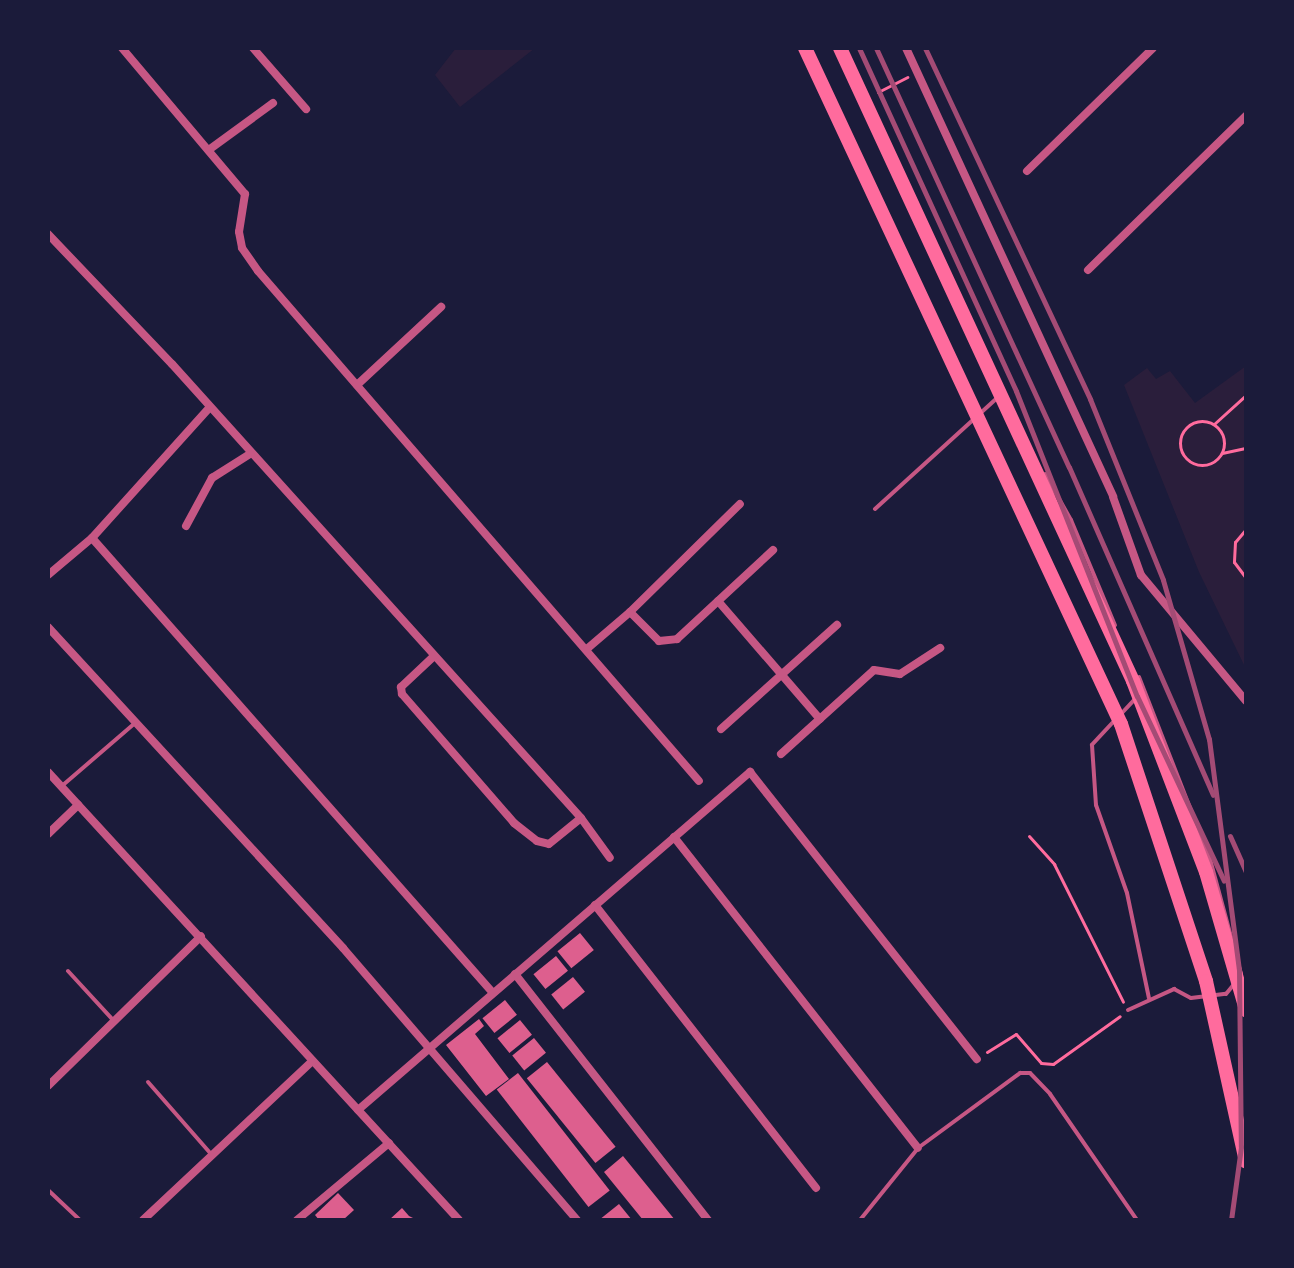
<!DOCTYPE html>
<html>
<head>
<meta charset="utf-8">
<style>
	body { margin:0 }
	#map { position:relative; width:1294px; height:1268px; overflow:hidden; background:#1b1b3a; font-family:Inter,sans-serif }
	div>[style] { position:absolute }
	.green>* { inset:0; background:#2a1e3b }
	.building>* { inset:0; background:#dd5f8e; transform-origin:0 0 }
	.path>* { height:3px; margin:-1.5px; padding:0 1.5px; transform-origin:1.5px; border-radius:1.5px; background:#ff6b9d }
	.path>.ring { margin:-1.5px; padding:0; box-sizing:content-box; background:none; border:3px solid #ff6b9d; border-radius:50% }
	.service>* { height:4px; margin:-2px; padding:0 2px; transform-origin:2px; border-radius:2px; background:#c65784 }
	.minor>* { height:8px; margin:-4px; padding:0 4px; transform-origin:4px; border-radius:4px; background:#c65784 }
	.motorway>* { height:14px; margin:-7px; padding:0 7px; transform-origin:7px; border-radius:7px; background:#ff6b9d }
	.rail>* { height:5px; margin:-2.5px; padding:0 2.5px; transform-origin:2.5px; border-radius:2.5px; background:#a44b75 }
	span { translate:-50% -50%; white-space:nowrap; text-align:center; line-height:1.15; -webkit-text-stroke:6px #1b1b3a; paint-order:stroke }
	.frame { position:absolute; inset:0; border:50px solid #1b1b3a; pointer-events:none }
</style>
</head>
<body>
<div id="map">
	<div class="green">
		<div style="clip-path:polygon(456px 48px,535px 48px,460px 107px,435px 75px)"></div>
		<div style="clip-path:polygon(1246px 366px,1246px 669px,1199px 572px,1124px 385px,1147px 368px,1156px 379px,1170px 371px,1195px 403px)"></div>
	</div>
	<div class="building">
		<div style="left:580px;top:933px;width:22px;height:29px;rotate:51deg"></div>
		<div style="left:556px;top:956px;width:19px;height:29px;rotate:51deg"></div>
		<div style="left:573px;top:977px;width:19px;height:28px;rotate:51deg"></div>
		<div style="left:505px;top:1000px;width:19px;height:29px;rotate:51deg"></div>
		<div style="clip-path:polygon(479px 1019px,484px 1026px,475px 1034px,509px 1079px,486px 1096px,446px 1045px)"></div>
		<div style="left:520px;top:1020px;width:19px;height:29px;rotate:51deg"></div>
		<div style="left:534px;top:1038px;width:19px;height:28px;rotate:51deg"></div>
		<div style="left:547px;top:1062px;width:109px;height:26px;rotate:51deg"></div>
		<div style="left:518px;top:1073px;width:149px;height:27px;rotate:52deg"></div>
		<div style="clip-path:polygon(623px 1156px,675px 1220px,643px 1220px,604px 1172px)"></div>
		<div style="clip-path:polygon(338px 1193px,354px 1210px,343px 1220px,319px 1220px,315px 1215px)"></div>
		<div style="clip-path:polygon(619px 1204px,632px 1220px,599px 1220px)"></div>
		<div style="clip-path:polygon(402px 1208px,409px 1216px,417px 1220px,389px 1220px)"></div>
	</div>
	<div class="path">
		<div style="left:878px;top:92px;width:33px;rotate:-27deg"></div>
		<div class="ring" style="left:1180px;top:421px;width:41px;height:41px"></div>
		<div style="left:1214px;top:424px;width:43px;rotate:-42.2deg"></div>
		<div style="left:1222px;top:453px;width:25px;rotate:-12deg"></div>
		<div style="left:1246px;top:529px;width:17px;rotate:130deg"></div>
		<div style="left:1235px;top:542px;width:20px;rotate:93deg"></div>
		<div style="left:1234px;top:562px;width:20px;rotate:53deg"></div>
		<div style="left:1029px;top:836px;width:38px;rotate:48deg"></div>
		<div style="left:1054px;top:864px;width:154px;rotate:63.4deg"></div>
		<div style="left:987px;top:1052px;width:34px;rotate:-32deg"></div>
		<div style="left:1016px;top:1034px;width:38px;rotate:49deg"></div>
		<div style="left:1041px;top:1063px;width:12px;rotate:5deg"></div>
		<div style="left:1053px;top:1064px;width:82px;rotate:-35.6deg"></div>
	</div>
	<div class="service">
		<div style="left:1045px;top:474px;width:53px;rotate:60.5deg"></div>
		<div style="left:1071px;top:520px;width:114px;rotate:67.3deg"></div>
		<div style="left:875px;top:509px;width:168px;rotate:-42.3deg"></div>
		<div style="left:1139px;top:677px;width:195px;rotate:68.7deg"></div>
		<div style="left:1210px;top:859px;width:119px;rotate:74.9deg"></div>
		<div style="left:1121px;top:714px;width:19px;rotate:-47deg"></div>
		<div style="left:1115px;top:720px;width:34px;rotate:133deg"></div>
		<div style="left:1092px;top:745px;width:60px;rotate:86.2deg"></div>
		<div style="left:1096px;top:805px;width:93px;rotate:70.6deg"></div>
		<div style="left:1127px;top:893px;width:107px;rotate:78.2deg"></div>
		<div style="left:63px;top:785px;width:95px;rotate:-40.7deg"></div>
		<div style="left:68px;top:971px;width:68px;rotate:47.4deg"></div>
		<div style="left:1128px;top:1010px;width:51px;rotate:-24.5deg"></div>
		<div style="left:1174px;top:989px;width:19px;rotate:28deg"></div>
		<div style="left:1191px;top:998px;width:35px;rotate:-7deg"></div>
		<div style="left:1226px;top:994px;width:13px;rotate:-51deg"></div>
		<div style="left:148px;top:1082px;width:97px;rotate:48.8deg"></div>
		<div style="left:48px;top:1190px;width:44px;rotate:43.2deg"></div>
		<div style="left:860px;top:1220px;width:92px;rotate:-51.1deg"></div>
		<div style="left:918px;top:1148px;width:127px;rotate:-36.3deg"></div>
		<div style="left:1020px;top:1073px;width:10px"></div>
		<div style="left:1030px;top:1073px;width:29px;rotate:46deg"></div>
		<div style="left:1050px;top:1094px;width:153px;rotate:55.4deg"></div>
	</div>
	<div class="minor">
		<div style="left:122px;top:48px;width:191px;rotate:49.9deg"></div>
		<div style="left:245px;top:194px;width:38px;rotate:99deg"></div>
		<div style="left:239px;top:232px;width:16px;rotate:79deg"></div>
		<div style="left:242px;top:248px;width:28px;rotate:55deg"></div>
		<div style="left:258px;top:271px;width:674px;rotate:49.15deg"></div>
		<div style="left:253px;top:48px;width:81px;rotate:49deg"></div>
		<div style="left:906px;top:48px;width:494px;rotate:65.2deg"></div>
		<div style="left:1113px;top:497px;width:83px;rotate:70.3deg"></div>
		<div style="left:1141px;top:575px;width:164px;rotate:50.2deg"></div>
		<div style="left:210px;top:149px;width:78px;rotate:-36.1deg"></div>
		<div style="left:1027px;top:171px;width:176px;rotate:-44.3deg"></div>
		<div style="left:48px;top:234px;width:180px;rotate:46.4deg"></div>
		<div style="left:172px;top:364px;width:611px;rotate:47.98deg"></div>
		<div style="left:581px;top:818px;width:49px;rotate:54.1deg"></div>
		<div style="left:1088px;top:270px;width:221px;rotate:-44.3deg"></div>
		<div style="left:357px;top:385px;width:115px;rotate:-42.9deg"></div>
		<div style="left:186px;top:526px;width:55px;rotate:-61.6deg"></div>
		<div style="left:212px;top:478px;width:45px;rotate:-32.3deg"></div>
		<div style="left:92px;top:538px;width:606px;rotate:48.61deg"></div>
		<div style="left:48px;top:575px;width:57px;rotate:-40.1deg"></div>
		<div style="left:92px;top:538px;width:175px;rotate:-48deg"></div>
		<div style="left:718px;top:601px;width:156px;rotate:49.2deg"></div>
		<div style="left:630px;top:612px;width:154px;rotate:-44.5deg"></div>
		<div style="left:48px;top:627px;width:436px;rotate:47.4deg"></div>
		<div style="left:343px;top:948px;width:359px;rotate:49.3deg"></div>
		<div style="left:588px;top:648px;width:55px;rotate:-40.6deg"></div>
		<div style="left:630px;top:612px;width:41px;rotate:45deg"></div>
		<div style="left:659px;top:641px;width:18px;rotate:-6deg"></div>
		<div style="left:677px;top:639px;width:131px;rotate:-42.8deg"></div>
		<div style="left:433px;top:657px;width:44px;rotate:136.8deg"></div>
		<div style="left:401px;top:687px;width:7px;rotate:82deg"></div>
		<div style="left:402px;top:694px;width:171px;rotate:49deg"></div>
		<div style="left:514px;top:823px;width:29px;rotate:38deg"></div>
		<div style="left:537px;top:841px;width:12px;rotate:14deg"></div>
		<div style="left:549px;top:844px;width:41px;rotate:-39.1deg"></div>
		<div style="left:721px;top:729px;width:156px;rotate:-41.9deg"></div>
		<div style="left:781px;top:754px;width:125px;rotate:-42.1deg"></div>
		<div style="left:874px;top:670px;width:26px;rotate:9deg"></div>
		<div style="left:900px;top:674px;width:48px;rotate:-33deg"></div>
		<div style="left:48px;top:772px;width:608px;rotate:47.47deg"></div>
		<div style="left:48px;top:834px;width:42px;rotate:-44deg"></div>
		<div style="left:674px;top:837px;width:395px;rotate:51.9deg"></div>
		<div style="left:595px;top:905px;width:359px;rotate:52deg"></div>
		<div style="left:515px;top:974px;width:313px;rotate:51.9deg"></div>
		<div style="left:48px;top:1086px;width:214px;rotate:-44.4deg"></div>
		<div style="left:358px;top:1110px;width:518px;rotate:-40.77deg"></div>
		<div style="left:750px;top:772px;width:366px;rotate:51.7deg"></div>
		<div style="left:143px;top:1220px;width:231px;rotate:-43.2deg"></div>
		<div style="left:297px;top:1220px;width:120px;rotate:-39.9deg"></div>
	</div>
	<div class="motorway">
		<div style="left:805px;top:48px;width:746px;rotate:64.95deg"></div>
		<div style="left:1121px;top:724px;width:271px;rotate:71.7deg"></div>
		<div style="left:1206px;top:981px;width:185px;rotate:77.5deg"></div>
		<div style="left:840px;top:48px;width:698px;rotate:65.16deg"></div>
		<div style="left:1133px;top:681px;width:204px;rotate:69.1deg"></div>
		<div style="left:1206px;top:872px;width:144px;rotate:73.8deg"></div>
	</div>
	<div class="rail">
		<div style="left:859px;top:48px;width:377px;rotate:65.4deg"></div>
		<div style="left:1016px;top:391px;width:328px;rotate:68.4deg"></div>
		<div style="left:1137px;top:696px;width:204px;rotate:64.8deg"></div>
		<div style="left:876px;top:48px;width:461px;rotate:65.3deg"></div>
		<div style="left:1069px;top:467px;width:358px;rotate:66.3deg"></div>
		<div style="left:925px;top:48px;width:388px;rotate:64.8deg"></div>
		<div style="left:1090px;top:399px;width:195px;rotate:68deg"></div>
		<div style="left:1163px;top:580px;width:166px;rotate:73.9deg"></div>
		<div style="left:1209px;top:739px;width:233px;rotate:82.6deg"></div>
		<div style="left:1239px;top:970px;width:177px;rotate:89.4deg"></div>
		<div style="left:1241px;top:1147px;width:74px;rotate:97.8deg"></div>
		<div style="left:1230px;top:836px;width:39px;rotate:66deg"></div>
	</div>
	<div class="frame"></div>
</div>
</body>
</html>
